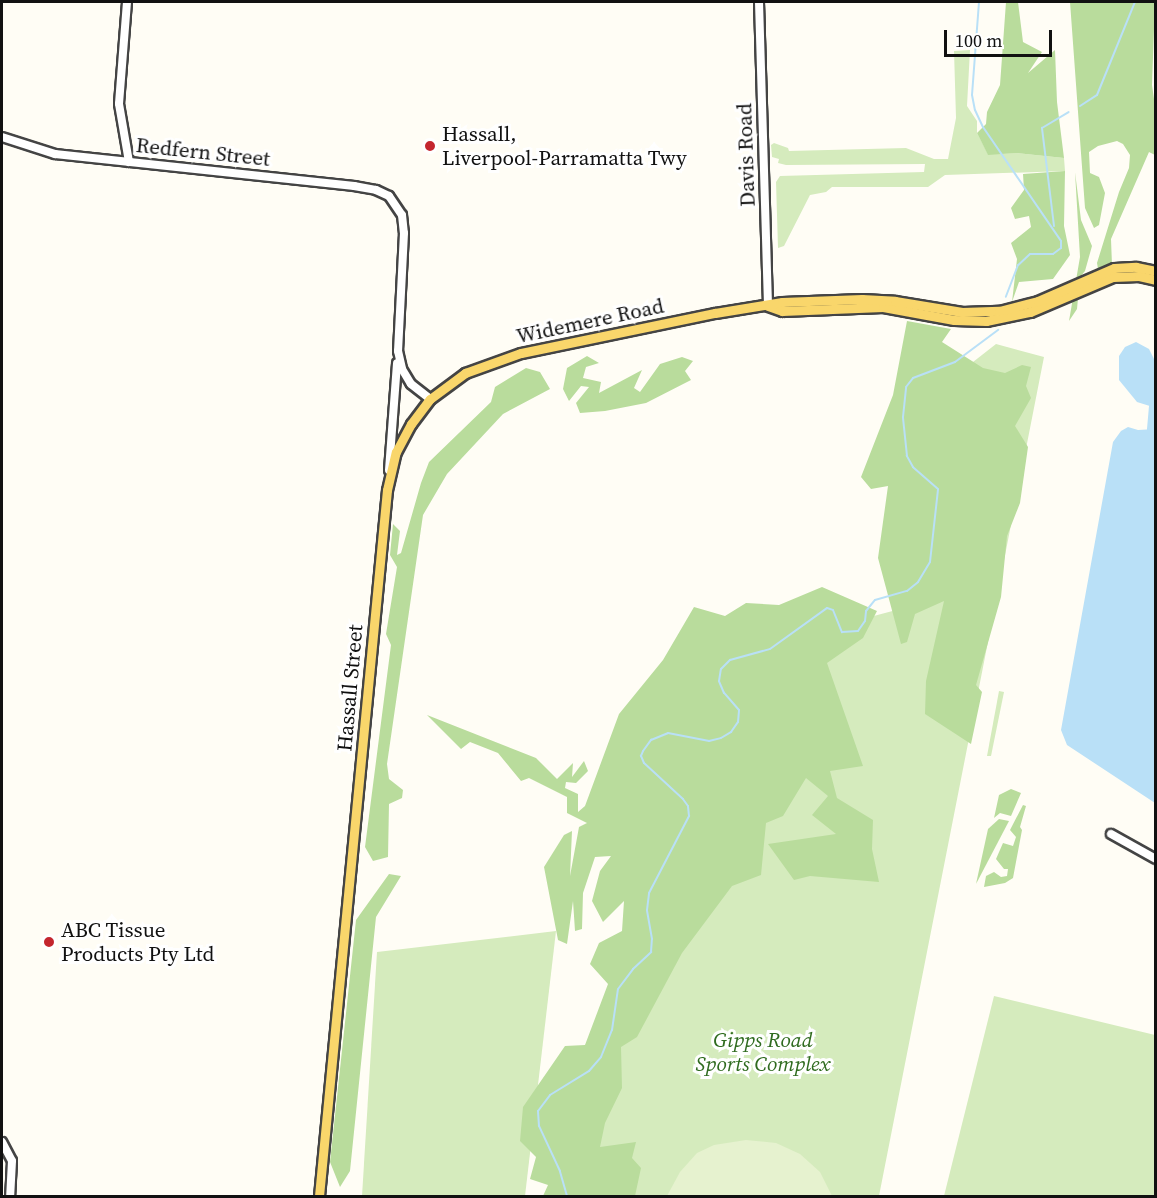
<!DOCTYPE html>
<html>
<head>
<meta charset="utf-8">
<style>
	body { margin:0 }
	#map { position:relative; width:1157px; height:1198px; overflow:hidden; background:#fffdf5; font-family:"Source Serif 4",serif }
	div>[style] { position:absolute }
	.green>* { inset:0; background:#d5ebbd }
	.forest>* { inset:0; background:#b9dc9c }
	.pitch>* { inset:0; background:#e6f2cf }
	.water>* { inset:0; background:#b9e0f7 }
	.stream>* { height:2px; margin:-1px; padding:0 1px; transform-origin:1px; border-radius:1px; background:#b9e0f7 }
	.canal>* { height:8px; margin:-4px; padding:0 4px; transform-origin:4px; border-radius:4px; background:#b9e0f7 }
	.roads { filter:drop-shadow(2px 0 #444) drop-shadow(-2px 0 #444) drop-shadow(0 2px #444) drop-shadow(0 -2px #444) }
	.minor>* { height:8px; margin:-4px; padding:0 4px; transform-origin:4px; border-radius:4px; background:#fff }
	.major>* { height:9px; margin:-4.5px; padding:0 4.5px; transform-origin:4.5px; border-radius:4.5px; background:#f9d66b }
	.dots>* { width:16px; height:16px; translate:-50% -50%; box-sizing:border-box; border:3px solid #fff; border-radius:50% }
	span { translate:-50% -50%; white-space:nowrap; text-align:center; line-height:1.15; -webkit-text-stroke:6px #fff; paint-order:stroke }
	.poi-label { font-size:21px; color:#111 }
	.left { translate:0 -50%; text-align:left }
	.street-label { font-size:21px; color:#111 }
	.park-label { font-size:21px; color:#2f6b1f; font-style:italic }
	.frame { position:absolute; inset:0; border:3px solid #111; pointer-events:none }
	.scale { position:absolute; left:944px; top:30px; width:108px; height:27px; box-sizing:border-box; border:3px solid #111; border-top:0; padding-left:8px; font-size:18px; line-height:21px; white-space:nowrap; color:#111; -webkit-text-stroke:4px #fff; paint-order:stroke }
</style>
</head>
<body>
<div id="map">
	<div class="green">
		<div style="clip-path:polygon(970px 50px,967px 106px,977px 121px,977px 133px,988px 154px,1015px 153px,1064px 158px,1065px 171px,945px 175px,928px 187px,832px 187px,826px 192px,810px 195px,784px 246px,778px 248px,776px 182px,780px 176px,924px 172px,925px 164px,786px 165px,778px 163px,779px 159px,772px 157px,771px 145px,774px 143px,788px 148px,789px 151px,906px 148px,934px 159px,948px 159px,956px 118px,954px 51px)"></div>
		<div style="clip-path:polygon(996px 344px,1044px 357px,879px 1196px,570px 1196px,566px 1099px,840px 625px,900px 609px,973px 362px)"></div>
		<div style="clip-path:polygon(999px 691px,1004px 692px,991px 756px,987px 756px)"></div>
		<div style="clip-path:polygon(556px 931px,525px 1196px,362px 1196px,377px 952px)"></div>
		<div style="clip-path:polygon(994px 996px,1155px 1035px,1155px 1196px,944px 1196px)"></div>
	</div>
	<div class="forest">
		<div style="clip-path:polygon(1006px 2px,1018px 2px,1023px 42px,1042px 52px,1028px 73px,1055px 50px,1057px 102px,1064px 158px,1015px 153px,988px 155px,977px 133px,986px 124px,987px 112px,1000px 85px)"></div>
		<div style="clip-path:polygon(1070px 2px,1155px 2px,1152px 85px,1155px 106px,1155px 155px,1149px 152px,1111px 239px,1112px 265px,1098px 269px,1097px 263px,1119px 192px,1129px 168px,1130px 155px,1123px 144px,1117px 141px,1098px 146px,1089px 152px,1090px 173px,1099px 177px,1105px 193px,1099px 225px,1094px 228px,1085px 208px)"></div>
		<div style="clip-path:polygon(1065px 171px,1064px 226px,1070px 255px,1053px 279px,1019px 282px,1012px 302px,1017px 259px,1011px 243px,1031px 227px,1029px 216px,1015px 219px,1011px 208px,1024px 190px,1023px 174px)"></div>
		<div style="clip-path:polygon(1075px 172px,1081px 220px,1092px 246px,1085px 271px,1080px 277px,1077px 309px,1069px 321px,1080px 257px)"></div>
		<div style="clip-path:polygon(907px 321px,951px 329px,942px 342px,983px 368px,1005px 373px,1022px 365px,1031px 367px,1026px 386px,1031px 398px,1015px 426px,1028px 447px,1020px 503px,1007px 536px,1001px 597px,976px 685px,982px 692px,971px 744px,925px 714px,926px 681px,944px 601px,915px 614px,907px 642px,901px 644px,878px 558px,888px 486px,871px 489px,861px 477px,893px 395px)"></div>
		<div style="clip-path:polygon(587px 356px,599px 363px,586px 367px,583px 378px,601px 382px,599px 393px,642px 370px,634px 388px,640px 392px,660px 364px,682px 357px,693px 361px,685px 371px,691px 380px,646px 403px,605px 411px,580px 413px,576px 403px,589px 387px,581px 386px,569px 401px,563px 389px,567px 368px)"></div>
		<div style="clip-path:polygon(526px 368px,540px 372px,550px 389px,503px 414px,447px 474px,423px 515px,387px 764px,389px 779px,403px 790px,402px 798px,389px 804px,388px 857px,373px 861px,365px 847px,391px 645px,386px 634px,397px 567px,390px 555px,393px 524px,400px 531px,397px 555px,401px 553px,421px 483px,429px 462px,491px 402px,495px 387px)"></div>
		<div style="clip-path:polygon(822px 587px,877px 611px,863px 638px,827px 663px,863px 766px,830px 771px,837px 798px,873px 820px,872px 849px,879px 882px,810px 876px,794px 880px,768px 844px,836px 834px,812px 815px,828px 796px,806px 778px,783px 816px,766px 823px,761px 875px,732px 886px,682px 953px,637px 1037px,621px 1047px,622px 1088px,605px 1123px,600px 1147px,636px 1142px,632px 1158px,641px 1168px,635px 1196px,543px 1196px,548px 1185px,530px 1179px,536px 1157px,520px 1141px,523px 1107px,565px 1046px,585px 1045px,608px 984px,590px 964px,599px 943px,622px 931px,624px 901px,603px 922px,592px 901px,600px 871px,611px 856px,595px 857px,583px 893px,582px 929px,575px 931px,573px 901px,567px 944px,558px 940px,544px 867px,564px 835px,572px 831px,570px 876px,579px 827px,587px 823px,567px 813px,567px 797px,529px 778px,521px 781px,498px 753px,470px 742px,461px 749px,427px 715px,536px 758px,557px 779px,573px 763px,572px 777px,584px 761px,588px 771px,576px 783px,566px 782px,565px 788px,578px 794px,578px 812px,585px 806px,619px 714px,663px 660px,694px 607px,725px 616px,746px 603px,779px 605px)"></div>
		<div style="clip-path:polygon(1011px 789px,1021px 793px,1011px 816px,1000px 813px,994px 818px,999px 795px)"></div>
		<div style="clip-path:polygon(1023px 805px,1026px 806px,1020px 827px,1022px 830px,1013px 878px,1005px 883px,984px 887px,986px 876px,994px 872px,1001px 877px,1007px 876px,1008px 869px,1004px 869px,996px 859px,1003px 843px,1013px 846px,1016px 837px,1010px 830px)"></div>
		<div style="clip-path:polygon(999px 819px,1009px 821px,976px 884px,988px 829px)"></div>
		<div style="clip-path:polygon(389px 874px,401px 876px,376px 917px,350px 1171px,340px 1187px,330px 1162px,356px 920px)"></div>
	</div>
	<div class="pitch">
		<div style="clip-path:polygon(746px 1140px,776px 1143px,800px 1154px,820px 1172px,832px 1196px,667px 1196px,680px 1172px,697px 1153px,714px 1145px)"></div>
	</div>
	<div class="water">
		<div style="clip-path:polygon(1136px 342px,1149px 349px,1155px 361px,1155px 405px,1153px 407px,1137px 402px,1119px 380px,1119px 356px,1125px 347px)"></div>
		<div style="clip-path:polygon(1128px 427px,1138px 430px,1155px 429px,1155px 803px,1067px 745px,1061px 730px,1113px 442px,1121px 431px)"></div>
	</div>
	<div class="stream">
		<div style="left:979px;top:2px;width:93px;rotate:94.3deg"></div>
		<div style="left:972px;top:95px;width:15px;rotate:79deg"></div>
		<div style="left:975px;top:110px;width:19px;rotate:65deg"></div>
		<div style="left:983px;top:127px;width:138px;rotate:55.6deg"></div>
		<div style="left:1061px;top:241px;width:7px;rotate:90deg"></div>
		<div style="left:1061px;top:248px;width:10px;rotate:143deg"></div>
		<div style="left:1053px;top:254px;width:23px;rotate:180deg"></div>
		<div style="left:1030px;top:254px;width:16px;rotate:137deg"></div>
		<div style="left:1018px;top:265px;width:34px;rotate:111deg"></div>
		<div style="left:1080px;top:106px;width:20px;rotate:-33deg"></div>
		<div style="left:1097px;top:95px;width:100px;rotate:-67.8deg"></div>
		<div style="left:1054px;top:226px;width:99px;rotate:-97deg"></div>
		<div style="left:1042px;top:128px;width:31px;rotate:-31deg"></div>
		<div style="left:567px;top:1196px;width:26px;rotate:-106deg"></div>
		<div style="left:560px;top:1171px;width:50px;rotate:-115deg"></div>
		<div style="left:539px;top:1126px;width:15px;rotate:-94deg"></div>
		<div style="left:538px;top:1111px;width:20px;rotate:-53deg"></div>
		<div style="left:550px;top:1095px;width:46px;rotate:-31.6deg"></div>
		<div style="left:589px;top:1071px;width:18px;rotate:-49deg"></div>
		<div style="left:601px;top:1057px;width:29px;rotate:-68deg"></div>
		<div style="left:612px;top:1030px;width:41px;rotate:-81.7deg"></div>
		<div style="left:618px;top:989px;width:25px;rotate:-53deg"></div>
		<div style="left:633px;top:969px;width:25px;rotate:-43deg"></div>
		<div style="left:651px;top:952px;width:13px;rotate:-86deg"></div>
		<div style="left:652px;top:939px;width:29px;rotate:-100deg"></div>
		<div style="left:647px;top:910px;width:17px;rotate:-83deg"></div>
		<div style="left:649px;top:893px;width:87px;rotate:-62.5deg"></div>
		<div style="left:689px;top:816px;width:10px;rotate:-96deg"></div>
		<div style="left:688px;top:806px;width:9px;rotate:-126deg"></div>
		<div style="left:683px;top:799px;width:53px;rotate:-137.3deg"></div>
		<div style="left:644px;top:763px;width:8px;rotate:-113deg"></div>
		<div style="left:641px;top:756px;width:5px;rotate:-68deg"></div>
		<div style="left:643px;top:751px;width:14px;rotate:-54deg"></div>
		<div style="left:651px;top:740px;width:18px;rotate:-22deg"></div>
		<div style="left:668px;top:733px;width:42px;rotate:11deg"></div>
		<div style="left:709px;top:741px;width:12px;rotate:-14deg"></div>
		<div style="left:721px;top:738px;width:12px;rotate:-31deg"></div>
		<div style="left:731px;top:732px;width:12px;rotate:-55deg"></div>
		<div style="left:738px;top:722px;width:12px;rotate:-85deg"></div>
		<div style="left:739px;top:710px;width:23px;rotate:-131deg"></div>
		<div style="left:724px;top:693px;width:13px;rotate:-113deg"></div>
		<div style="left:719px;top:681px;width:12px;rotate:-81deg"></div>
		<div style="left:721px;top:669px;width:13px;rotate:-45deg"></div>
		<div style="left:730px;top:660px;width:41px;rotate:-15.4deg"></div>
		<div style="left:770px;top:649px;width:70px;rotate:-35.7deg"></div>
		<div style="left:827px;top:608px;width:6px;rotate:18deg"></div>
		<div style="left:833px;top:610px;width:24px;rotate:68deg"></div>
		<div style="left:842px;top:632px;width:16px;rotate:-4deg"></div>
		<div style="left:858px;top:631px;width:12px;rotate:-55deg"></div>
		<div style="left:865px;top:621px;width:10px;rotate:-84deg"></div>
		<div style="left:866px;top:611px;width:14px;rotate:-51deg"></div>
		<div style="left:875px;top:600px;width:33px;rotate:-16deg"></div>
		<div style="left:907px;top:591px;width:14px;rotate:-39deg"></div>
		<div style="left:918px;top:582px;width:23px;rotate:-59deg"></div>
		<div style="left:930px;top:562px;width:73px;rotate:-83.7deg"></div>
		<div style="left:938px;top:489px;width:33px;rotate:-139deg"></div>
		<div style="left:913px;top:467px;width:13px;rotate:-119deg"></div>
		<div style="left:907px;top:456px;width:39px;rotate:-96deg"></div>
		<div style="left:903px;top:417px;width:30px;rotate:-84deg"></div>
		<div style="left:906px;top:387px;width:11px;rotate:-52deg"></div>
		<div style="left:913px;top:378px;width:45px;rotate:-20.9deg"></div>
		<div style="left:955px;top:362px;width:54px;rotate:-36.7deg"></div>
	</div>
	<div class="canal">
		<div style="left:1151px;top:429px;width:22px;rotate:-85deg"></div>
	</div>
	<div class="roads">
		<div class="minor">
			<div style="left:127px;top:2px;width:102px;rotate:94.5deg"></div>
			<div style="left:119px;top:104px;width:59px;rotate:80.2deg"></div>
			<div style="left:759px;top:2px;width:304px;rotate:88.3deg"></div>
			<div style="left:2px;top:137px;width:56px;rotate:17.8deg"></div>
			<div style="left:55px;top:154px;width:301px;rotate:6.1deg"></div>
			<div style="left:354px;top:186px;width:22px;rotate:10deg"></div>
			<div style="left:376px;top:190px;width:14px;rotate:25deg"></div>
			<div style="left:389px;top:196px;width:23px;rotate:56deg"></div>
			<div style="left:402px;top:215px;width:18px;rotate:84deg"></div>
			<div style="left:404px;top:233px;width:118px;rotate:92.9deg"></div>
			<div style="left:398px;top:351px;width:18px;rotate:77deg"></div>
			<div style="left:402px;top:369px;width:17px;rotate:59deg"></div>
			<div style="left:411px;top:384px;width:24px;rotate:38deg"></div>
			<div style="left:389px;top:470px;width:107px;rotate:-85.7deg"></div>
			<div style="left:1111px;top:834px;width:51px;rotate:29.1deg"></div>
			<div style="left:2px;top:1142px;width:21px;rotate:62deg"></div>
			<div style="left:12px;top:1161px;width:35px;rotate:93deg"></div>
		</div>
		<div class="major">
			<div style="left:768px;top:306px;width:15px;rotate:20deg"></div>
			<div style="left:782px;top:311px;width:101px;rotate:-2.3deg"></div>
			<div style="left:883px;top:307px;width:72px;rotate:10.4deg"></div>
			<div style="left:954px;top:320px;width:32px;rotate:2deg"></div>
			<div style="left:986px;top:321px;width:45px;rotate:-11.6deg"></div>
			<div style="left:1030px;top:312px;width:90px;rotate:-22.9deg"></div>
			<div style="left:1113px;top:277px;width:26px;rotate:-2deg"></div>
			<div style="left:1139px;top:276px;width:17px;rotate:13deg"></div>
			<div style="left:319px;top:1196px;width:709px;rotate:-84.5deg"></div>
			<div style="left:387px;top:490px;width:39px;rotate:-77deg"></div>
			<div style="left:396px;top:452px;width:32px;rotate:-62deg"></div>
			<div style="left:411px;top:424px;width:31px;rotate:-53deg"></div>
			<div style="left:430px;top:399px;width:44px;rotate:-36.6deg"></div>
			<div style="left:465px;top:373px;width:59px;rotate:-19.7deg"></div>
			<div style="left:521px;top:353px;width:198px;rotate:-11.7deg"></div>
			<div style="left:715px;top:313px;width:68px;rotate:-9.3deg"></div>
			<div style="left:782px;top:302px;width:80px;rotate:-2.1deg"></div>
			<div style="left:862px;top:299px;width:33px;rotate:3deg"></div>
			<div style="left:895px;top:301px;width:68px;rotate:9.3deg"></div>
			<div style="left:962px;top:312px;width:37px;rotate:-2deg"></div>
			<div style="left:999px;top:311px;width:40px;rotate:-14.4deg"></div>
			<div style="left:1038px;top:301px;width:83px;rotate:-23.5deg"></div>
			<div style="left:1114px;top:268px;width:22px;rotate:-3deg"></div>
			<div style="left:1136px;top:267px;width:20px;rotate:11deg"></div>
		</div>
	</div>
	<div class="dots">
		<div style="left:430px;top:146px;background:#c4262e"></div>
		<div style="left:49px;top:942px;background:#c4262e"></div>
	</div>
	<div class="poi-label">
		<span class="left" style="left:442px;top:146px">Hassall,<br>Liverpool-Parramatta Twy</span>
		<span class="left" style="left:61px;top:942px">ABC Tissue<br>Products Pty Ltd</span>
	</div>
	<div class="street-label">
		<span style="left:203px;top:152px;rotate:6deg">Redfern Street</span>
		<span style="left:746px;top:155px;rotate:-92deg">Davis Road</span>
		<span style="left:590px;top:321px;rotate:-12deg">Widemere Road</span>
		<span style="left:350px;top:688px;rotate:-85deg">Hassall Street</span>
	</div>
	<div class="park-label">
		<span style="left:763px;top:1052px">Gipps Road<br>Sports Complex</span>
	</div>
	<div class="frame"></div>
	<div class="scale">100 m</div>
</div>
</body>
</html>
